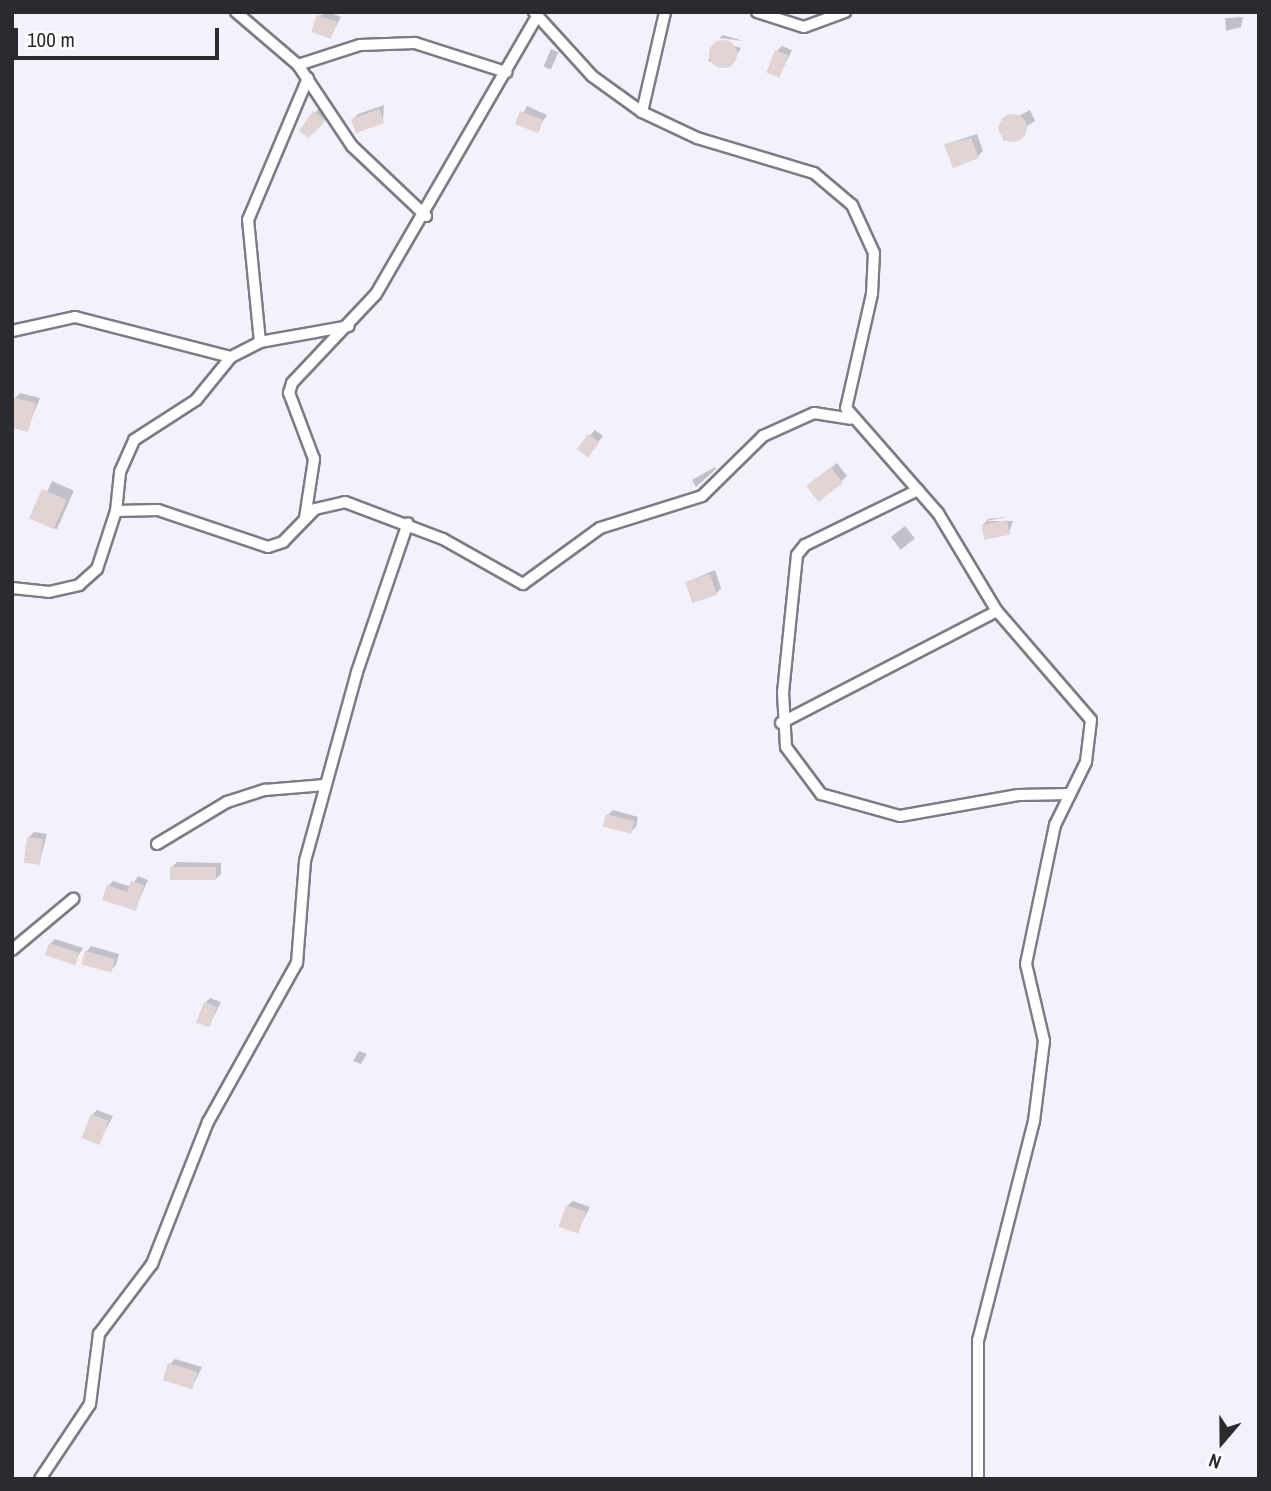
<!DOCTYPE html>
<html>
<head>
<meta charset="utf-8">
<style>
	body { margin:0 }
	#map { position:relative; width:1271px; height:1491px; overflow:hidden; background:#f3f1fb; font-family:"Archivo Narrow",sans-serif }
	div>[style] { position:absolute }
	.shadow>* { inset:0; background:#0003; transform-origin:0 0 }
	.building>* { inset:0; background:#e1d4d3; transform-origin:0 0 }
	.round { border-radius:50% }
	.roads { filter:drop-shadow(2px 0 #7d7b84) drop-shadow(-2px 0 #7d7b84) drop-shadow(0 2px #7d7b84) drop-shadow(0 -2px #7d7b84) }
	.minor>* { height:10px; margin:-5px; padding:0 5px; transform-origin:5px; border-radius:5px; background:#fff }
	span { translate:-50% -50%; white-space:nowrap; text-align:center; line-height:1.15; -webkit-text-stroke:5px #fff; paint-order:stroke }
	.frame { position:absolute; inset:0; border:14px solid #2b2b2f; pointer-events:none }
	.north { position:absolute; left:1187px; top:1407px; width:70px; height:70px; -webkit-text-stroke:5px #fff; paint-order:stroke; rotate:200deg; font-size:19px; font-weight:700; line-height:28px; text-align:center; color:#2b2b2f }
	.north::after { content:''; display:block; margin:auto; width:24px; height:32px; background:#2b2b2f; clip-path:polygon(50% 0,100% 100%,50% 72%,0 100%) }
	.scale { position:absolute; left:14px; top:28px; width:205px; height:32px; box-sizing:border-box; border:4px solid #2b2b2f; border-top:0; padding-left:9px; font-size:21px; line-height:24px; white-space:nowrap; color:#2b2b2f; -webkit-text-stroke:5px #fff; paint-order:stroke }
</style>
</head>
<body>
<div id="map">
	<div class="shadow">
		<div style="clip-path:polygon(328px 12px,341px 17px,330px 37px,319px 16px)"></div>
		<div style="clip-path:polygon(1243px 17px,1241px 27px,1226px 31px,1225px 18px)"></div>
		<div style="clip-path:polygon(723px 35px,744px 41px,719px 38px)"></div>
		<div style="clip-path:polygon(717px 41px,741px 48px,729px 67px,708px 61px)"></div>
		<div style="clip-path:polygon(782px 46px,792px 50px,779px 76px,777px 51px)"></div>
		<div style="left:551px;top:49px;width:8px;height:19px;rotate:23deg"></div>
		<div style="clip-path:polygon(384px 105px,383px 121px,353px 119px,358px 114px)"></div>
		<div style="clip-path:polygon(527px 106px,547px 115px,536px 132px,517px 124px)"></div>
		<div style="clip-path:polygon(320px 107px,330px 115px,308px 136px,301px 131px)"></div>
		<div style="clip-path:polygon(1030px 110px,1035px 121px,1004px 141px,998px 127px)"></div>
		<div style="clip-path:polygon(977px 134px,983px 151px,978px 156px,946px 144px)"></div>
		<div style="clip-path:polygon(20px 393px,40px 398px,27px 430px,15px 398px)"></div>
		<div style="clip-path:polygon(595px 430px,603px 436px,592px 450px,578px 449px)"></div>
		<div style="clip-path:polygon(837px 463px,847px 476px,819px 500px,813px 482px)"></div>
		<div style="clip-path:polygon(715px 467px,716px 469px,696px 487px,692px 480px)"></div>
		<div style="left:52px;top:481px;width:24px;height:42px;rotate:24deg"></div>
		<div style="clip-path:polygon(1012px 516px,986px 521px,1013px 521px,1009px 533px,983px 525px,988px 519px)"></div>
		<div style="left:905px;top:526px;width:16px;height:18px;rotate:52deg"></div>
		<div style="clip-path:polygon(715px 570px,721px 588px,716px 594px,687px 582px)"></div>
		<div style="clip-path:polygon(613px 810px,638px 817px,636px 827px,630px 832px,608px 815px)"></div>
		<div style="clip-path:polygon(34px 832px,47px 834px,39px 864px,29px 837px)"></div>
		<div style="clip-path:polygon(177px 862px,221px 863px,221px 874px,216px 879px,172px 867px)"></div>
		<div style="clip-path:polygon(138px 876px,148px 880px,135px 909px,108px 886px,113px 881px,131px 887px)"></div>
		<div style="clip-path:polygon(55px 939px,83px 948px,74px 963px,50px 944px)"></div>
		<div style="clip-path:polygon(91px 946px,119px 954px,116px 965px,111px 970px,86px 952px)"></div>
		<div style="clip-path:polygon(210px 998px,221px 1002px,209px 1026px,205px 1003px)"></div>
		<div style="clip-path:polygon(359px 1051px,367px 1054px,361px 1064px,353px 1061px)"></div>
		<div style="clip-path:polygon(97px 1110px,113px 1116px,98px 1144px,92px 1115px)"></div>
		<div style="clip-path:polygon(573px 1201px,590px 1207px,577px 1232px,567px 1206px)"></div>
		<div style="clip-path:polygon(175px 1359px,202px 1367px,192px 1388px,170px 1364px)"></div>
	</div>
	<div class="building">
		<div style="left:317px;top:15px;width:21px;height:18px;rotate:19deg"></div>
		<div class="round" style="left:709px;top:40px;width:28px;height:28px"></div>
		<div style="left:775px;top:50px;width:14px;height:24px;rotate:21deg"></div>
		<div style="left:379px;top:109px;width:15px;height:30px;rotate:70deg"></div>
		<div style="clip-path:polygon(313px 111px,326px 121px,308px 138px,299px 131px)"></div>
		<div style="left:520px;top:111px;width:25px;height:14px;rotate:21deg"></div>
		<div class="round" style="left:999px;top:114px;width:28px;height:28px"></div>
		<div style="clip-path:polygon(971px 138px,979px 158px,953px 168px,944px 144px)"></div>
		<div style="clip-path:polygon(12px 397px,36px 403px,28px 432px,12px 428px)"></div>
		<div style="left:588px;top:434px;width:14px;height:19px;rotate:36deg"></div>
		<div style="left:831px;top:467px;width:20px;height:31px;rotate:53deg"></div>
		<div style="left:42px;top:489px;width:27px;height:32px;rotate:24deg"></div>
		<div style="left:1007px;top:520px;width:15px;height:26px;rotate:79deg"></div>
		<div style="left:710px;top:574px;width:22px;height:26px;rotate:72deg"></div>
		<div style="left:606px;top:814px;width:29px;height:13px;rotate:14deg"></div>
		<div style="left:27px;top:837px;width:16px;height:26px;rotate:7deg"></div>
		<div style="left:170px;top:867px;width:46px;height:13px"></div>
		<div style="clip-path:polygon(131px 881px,144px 885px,136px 911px,102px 900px,107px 885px,127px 892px)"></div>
		<div style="left:49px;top:943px;width:32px;height:13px;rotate:18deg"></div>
		<div style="left:85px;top:951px;width:31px;height:14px;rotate:15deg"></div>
		<div style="left:204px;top:1002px;width:14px;height:22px;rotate:21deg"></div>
		<div style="left:91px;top:1114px;width:19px;height:26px;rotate:21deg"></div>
		<div style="left:566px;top:1205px;width:21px;height:23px;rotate:19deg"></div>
		<div style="left:168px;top:1363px;width:31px;height:18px;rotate:17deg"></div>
	</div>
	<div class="roads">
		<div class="minor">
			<div style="left:236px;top:12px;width:82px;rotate:40.5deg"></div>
			<div style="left:298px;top:65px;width:97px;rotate:56.3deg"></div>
			<div style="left:352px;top:146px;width:102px;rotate:43.4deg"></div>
			<div style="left:534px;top:12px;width:86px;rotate:47.8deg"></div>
			<div style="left:592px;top:76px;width:62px;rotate:35.8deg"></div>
			<div style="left:642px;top:112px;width:61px;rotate:25.3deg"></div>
			<div style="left:697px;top:138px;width:122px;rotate:16.7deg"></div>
			<div style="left:814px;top:173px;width:50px;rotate:40.1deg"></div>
			<div style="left:852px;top:205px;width:53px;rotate:65.4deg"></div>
			<div style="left:874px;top:253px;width:41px;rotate:92.8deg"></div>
			<div style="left:872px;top:294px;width:117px;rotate:102.8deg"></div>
			<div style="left:846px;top:408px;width:140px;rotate:48.8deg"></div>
			<div style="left:938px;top:513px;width:114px;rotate:59deg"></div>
			<div style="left:997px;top:611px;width:144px;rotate:49.2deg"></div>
			<div style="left:1091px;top:720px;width:42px;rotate:96.8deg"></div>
			<div style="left:1086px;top:762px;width:70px;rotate:116.2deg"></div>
			<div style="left:1055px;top:825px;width:142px;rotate:101.8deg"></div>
			<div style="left:1026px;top:964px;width:79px;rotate:76.8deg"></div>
			<div style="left:1044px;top:1041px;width:81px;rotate:97.1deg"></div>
			<div style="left:1034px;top:1121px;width:226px;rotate:104.3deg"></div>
			<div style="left:978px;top:1340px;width:139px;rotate:90deg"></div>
			<div style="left:757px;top:12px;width:49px;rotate:17.7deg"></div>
			<div style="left:804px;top:27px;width:44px;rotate:-20.1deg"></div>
			<div style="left:298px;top:65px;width:65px;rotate:-17.9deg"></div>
			<div style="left:360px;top:45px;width:55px;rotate:-2.1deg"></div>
			<div style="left:415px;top:43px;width:96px;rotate:17.7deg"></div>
			<div style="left:642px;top:112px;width:103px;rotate:-77deg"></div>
			<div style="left:12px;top:331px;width:65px;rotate:-12.5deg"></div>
			<div style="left:75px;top:317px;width:161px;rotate:14.4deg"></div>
			<div style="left:260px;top:342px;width:123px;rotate:-95.6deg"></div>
			<div style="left:248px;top:220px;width:154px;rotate:-67.1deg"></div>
			<div style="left:918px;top:490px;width:126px;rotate:154deg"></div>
			<div style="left:805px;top:545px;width:13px;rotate:129deg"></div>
			<div style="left:797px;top:555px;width:138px;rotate:95.8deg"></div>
			<div style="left:783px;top:692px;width:55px;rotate:86.9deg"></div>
			<div style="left:786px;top:747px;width:59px;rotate:53.3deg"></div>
			<div style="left:821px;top:794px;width:82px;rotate:15.6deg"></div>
			<div style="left:900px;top:816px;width:120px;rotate:-10.1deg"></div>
			<div style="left:1018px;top:795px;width:52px;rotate:-1.1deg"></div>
			<div style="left:116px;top:511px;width:39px;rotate:-84deg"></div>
			<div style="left:120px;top:472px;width:35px;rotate:-66deg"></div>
			<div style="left:134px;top:440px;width:74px;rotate:-32.8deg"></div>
			<div style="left:196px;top:400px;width:55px;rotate:-50.9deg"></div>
			<div style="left:231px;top:357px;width:33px;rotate:-27deg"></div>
			<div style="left:260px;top:342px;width:90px;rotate:-10.2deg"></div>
			<div style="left:305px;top:518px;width:60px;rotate:-81.3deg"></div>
			<div style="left:314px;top:459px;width:71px;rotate:-110.7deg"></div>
			<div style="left:289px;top:393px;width:10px;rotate:-73deg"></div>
			<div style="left:292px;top:383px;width:122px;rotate:-46.7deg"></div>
			<div style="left:376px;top:294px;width:319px;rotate:-59.9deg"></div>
			<div style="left:12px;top:588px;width:37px;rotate:6deg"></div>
			<div style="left:49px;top:592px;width:31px;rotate:-13deg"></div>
			<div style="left:79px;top:585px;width:24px;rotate:-42deg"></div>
			<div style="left:97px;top:569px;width:61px;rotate:-71.9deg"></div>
			<div style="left:116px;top:511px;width:42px;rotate:-1.4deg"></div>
			<div style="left:158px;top:510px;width:116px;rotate:18.6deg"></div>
			<div style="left:268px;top:547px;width:16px;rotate:-18deg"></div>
			<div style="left:283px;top:542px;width:46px;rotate:-45.9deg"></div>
			<div style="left:315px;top:509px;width:31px;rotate:-13deg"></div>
			<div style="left:345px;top:502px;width:105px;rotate:20.7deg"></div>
			<div style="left:443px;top:539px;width:92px;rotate:29.4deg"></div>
			<div style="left:523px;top:584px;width:95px;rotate:-36deg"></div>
			<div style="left:600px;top:528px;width:107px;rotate:-17.4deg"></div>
			<div style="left:702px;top:496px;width:86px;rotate:-44.5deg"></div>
			<div style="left:763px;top:436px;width:56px;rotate:-24.3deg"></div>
			<div style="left:814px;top:413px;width:37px;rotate:9deg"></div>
			<div style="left:781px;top:723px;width:243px;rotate:-27.4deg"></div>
			<div style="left:157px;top:844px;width:82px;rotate:-31deg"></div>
			<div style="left:227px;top:802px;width:40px;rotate:-18deg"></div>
			<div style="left:265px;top:790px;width:60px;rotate:-4.8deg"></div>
			<div style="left:12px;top:950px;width:80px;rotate:-39.9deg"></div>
			<div style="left:40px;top:1479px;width:90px;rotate:-56.3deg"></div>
			<div style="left:90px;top:1404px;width:71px;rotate:-82.7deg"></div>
			<div style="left:99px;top:1334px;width:88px;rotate:-52.9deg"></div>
			<div style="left:152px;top:1264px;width:153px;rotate:-68.5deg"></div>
			<div style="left:208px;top:1122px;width:182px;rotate:-60.8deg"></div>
			<div style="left:297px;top:963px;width:102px;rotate:-85.5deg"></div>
			<div style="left:305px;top:861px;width:196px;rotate:-74.6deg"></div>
			<div style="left:357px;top:672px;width:157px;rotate:-71.1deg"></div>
		</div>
	</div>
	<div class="frame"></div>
	<div class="north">N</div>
	<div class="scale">100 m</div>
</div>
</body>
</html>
